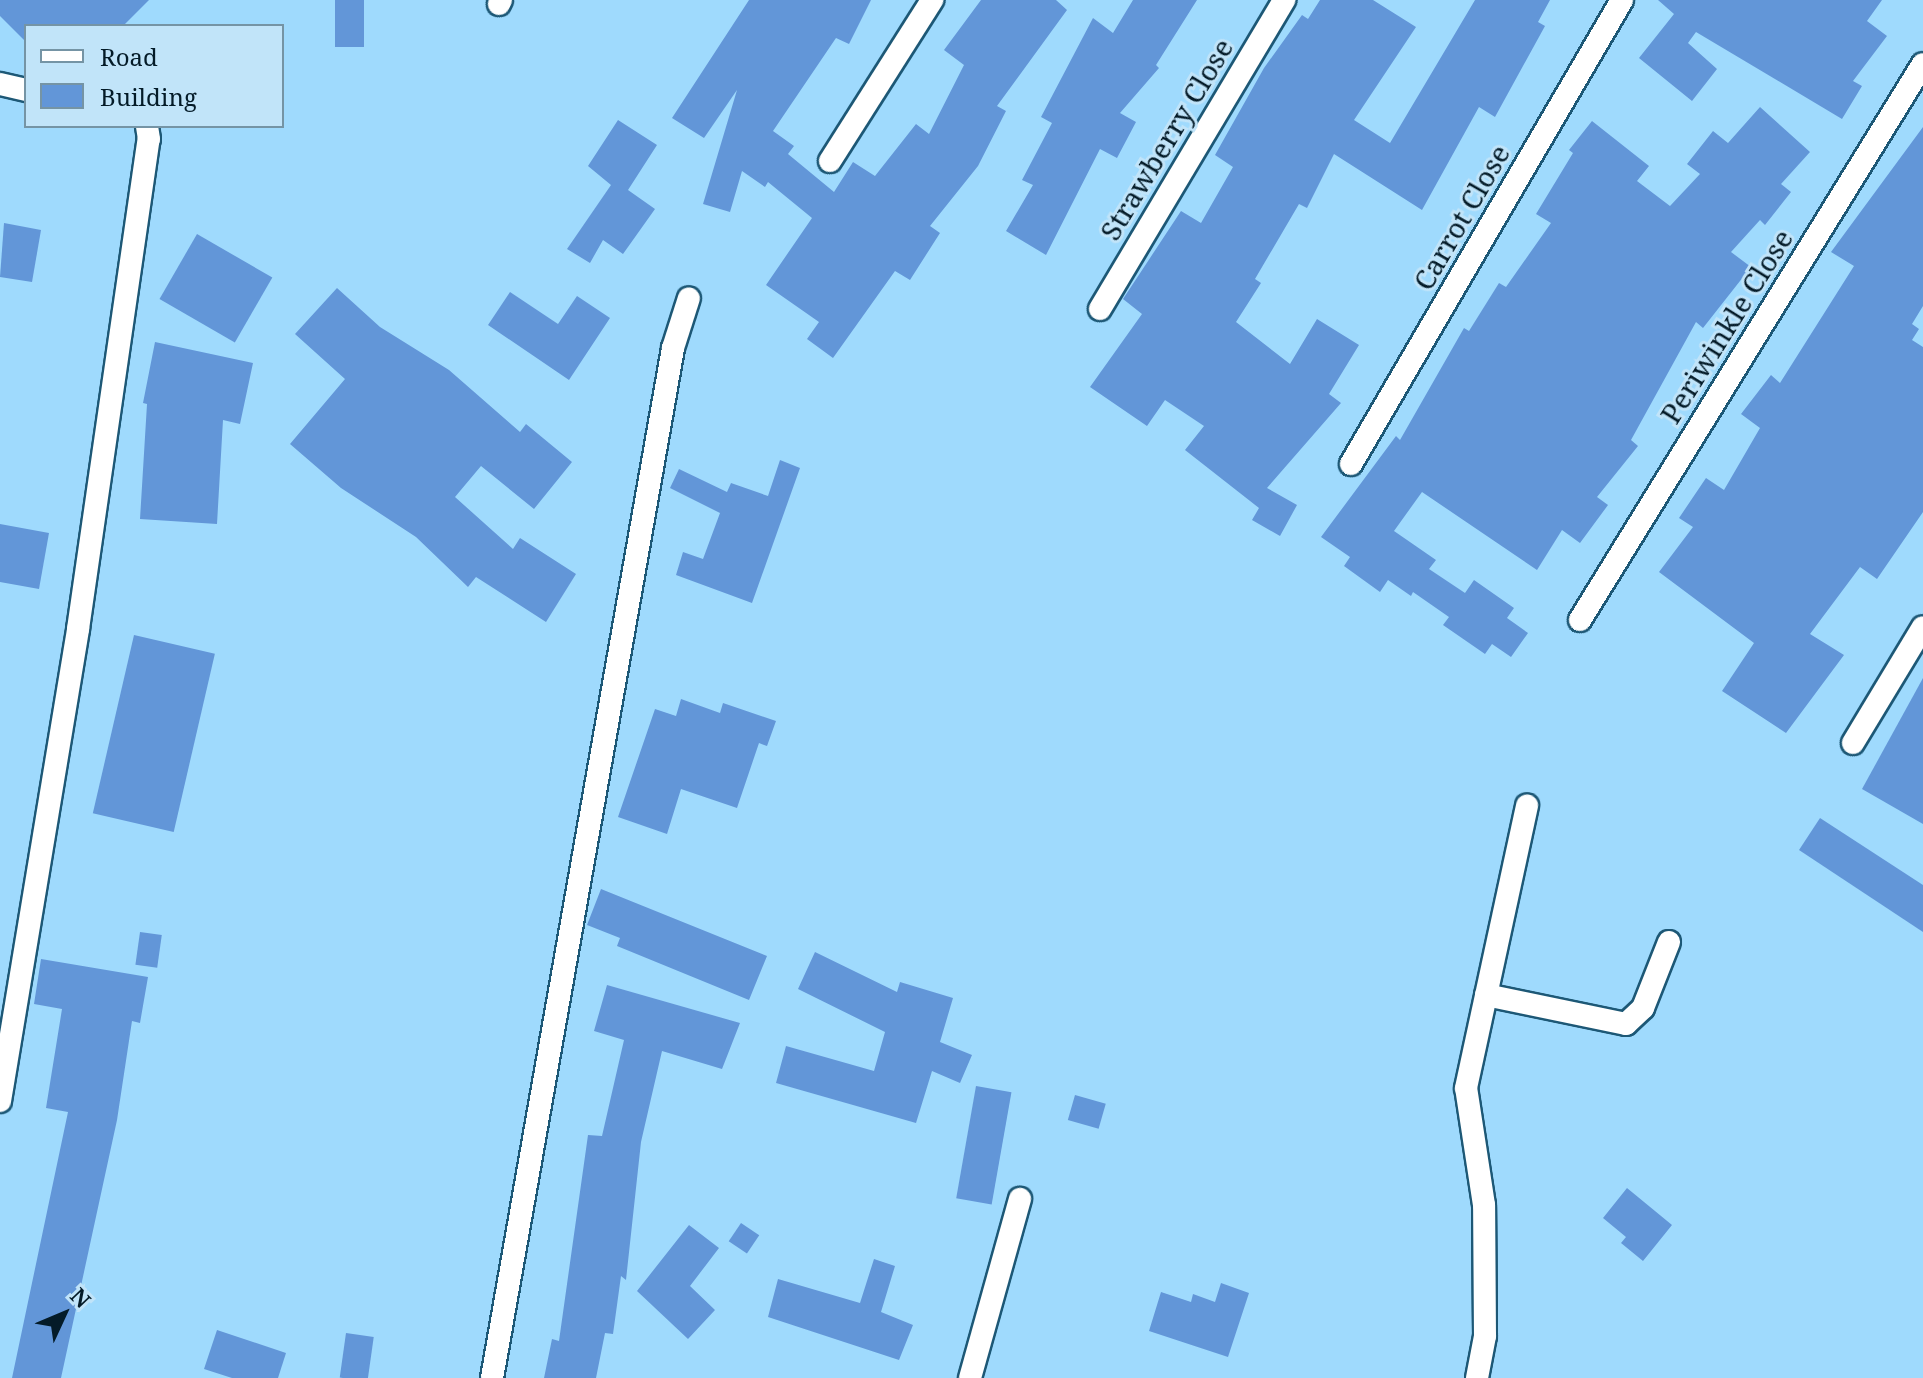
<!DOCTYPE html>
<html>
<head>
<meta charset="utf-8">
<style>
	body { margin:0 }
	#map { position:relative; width:1923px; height:1378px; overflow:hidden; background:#9fdafd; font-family:"Noto Serif",serif }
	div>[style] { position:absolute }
	.building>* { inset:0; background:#6296d8; transform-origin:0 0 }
	.roads { filter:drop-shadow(2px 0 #1d5876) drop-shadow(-2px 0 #1d5876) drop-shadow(0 2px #1d5876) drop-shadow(0 -2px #1d5876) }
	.minor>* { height:22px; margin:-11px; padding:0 11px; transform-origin:11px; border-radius:11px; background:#fff }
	span { translate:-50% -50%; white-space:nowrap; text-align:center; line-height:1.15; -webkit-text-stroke:6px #c1e4f9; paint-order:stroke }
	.street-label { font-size:28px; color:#041b28 }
	.legend { position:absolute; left:24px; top:24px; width:260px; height:104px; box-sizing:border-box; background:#c1e4f9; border:2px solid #7594a5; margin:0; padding:10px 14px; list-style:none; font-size:24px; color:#041b28 }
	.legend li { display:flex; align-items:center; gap:16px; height:40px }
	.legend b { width:40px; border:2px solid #7594a5 }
	.north { position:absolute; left:24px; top:1274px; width:80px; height:80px; -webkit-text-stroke:6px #c1e4f9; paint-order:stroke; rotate:46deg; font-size:22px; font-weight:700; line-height:32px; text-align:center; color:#041b28 }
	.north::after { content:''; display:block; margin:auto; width:28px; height:36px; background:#041b28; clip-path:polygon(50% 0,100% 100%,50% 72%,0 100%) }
</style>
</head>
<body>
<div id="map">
	<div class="building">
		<div style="clip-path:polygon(0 0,149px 0,123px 26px,26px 26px,26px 42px,0 16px)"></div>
		<div style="left:335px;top:0;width:29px;height:47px"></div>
		<div style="clip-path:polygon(749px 0,871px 0,849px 44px,836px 38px,773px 131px,794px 146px,788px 154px,834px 192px,853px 162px,875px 176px,916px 124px,929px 134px,964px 65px,944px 50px,981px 0,1056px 0,1067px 10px,997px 106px,1006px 111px,978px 166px,930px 226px,940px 233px,910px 280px,895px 271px,833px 358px,807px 339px,819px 322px,766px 285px,812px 218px,768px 182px,765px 187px,742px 171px,730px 212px,703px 204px,737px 90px,704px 138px,672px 118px)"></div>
		<div style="clip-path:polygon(1133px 0,1197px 0,1156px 65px,1159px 68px,1120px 113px,1136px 122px,1117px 158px,1100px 149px,1046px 255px,1006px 231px,1033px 185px,1022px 180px,1052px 123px,1041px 117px,1093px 18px,1113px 33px)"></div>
		<div style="clip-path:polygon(1320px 0,1373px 0,1416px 27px,1354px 120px,1390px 143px,1475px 0,1550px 0,1538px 22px,1545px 26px,1495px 117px,1479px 107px,1422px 210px,1334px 154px,1307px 208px,1299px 204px,1255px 279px,1261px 283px,1236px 322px,1290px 364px,1317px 319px,1359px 345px,1329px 394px,1341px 403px,1267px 488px,1297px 505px,1280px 536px,1252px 520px,1259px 508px,1185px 450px,1204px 426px,1165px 400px,1147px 426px,1090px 387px,1142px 314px,1123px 299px,1181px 211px,1201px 223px,1233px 167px,1215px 155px,1264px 68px,1302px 15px,1308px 19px)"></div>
		<div style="clip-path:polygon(1658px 0,1882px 0,1867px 21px,1887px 36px,1853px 81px,1862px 86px,1842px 119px,1696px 32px,1688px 43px,1717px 69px,1692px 101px,1639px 58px,1674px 14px)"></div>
		<div style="clip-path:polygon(1760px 107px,1810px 152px,1781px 184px,1791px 192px,1765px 225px,1760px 220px,1731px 252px,1751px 267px,1703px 328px,1696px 322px,1631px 440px,1638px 446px,1597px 497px,1608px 505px,1580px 543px,1562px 530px,1537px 570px,1422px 492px,1394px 531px,1436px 560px,1429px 569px,1465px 593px,1474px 580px,1514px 608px,1507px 618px,1528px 633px,1511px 657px,1492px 644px,1485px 654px,1443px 625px,1449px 617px,1413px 592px,1411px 596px,1388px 580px,1380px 592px,1344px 566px,1350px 557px,1321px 537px,1396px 436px,1400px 440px,1464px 328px,1469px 331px,1499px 283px,1506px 287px,1551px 223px,1536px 214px,1573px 153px,1569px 150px,1592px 121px,1649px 166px,1637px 181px,1670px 206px,1700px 174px,1687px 164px,1713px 131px,1728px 143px)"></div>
		<div style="clip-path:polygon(618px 120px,657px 145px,628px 190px,655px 209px,623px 254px,603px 240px,590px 263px,567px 249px,611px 185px,588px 166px)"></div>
		<div style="clip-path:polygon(1923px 127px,1923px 306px,1912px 324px,1919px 329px,1912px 340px,1923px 347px,1923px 512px,1877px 579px,1860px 567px,1810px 634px,1844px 655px,1786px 733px,1722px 691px,1754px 643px,1659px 572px,1693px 527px,1679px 518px,1706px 478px,1724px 490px,1760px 428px,1741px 414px,1771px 375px,1780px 383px,1854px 266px,1831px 252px)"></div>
		<div style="clip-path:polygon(4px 223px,41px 230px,32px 282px,0 277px)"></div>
		<div style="left:197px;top:234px;width:87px;height:75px;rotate:30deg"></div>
		<div style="clip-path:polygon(337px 288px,380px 327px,449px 370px,520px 432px,526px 424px,572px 462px,534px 509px,481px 466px,455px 497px,513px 549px,520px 538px,576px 574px,546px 622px,476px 577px,468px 587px,416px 537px,341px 488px,290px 444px,345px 379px,295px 334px)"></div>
		<div style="clip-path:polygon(510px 292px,558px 324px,577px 296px,610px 318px,569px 380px,488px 325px)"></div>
		<div style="clip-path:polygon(155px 342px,253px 363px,240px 424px,223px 420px,217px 524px,140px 519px,147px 404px,143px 403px)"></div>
		<div style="clip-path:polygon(780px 460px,800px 468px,752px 603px,676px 575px,683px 552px,703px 559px,720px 513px,670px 488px,679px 469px,727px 492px,731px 483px,768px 496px)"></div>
		<div style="clip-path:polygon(0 524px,49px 533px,39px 589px,0 582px)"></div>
		<div style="left:134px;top:635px;width:83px;height:183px;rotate:13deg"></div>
		<div style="clip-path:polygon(1923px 678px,1923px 824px,1862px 789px)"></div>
		<div style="clip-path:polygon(681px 699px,720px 713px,723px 703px,776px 721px,767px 746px,759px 743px,737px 808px,681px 789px,667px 834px,618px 817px,655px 709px,676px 716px)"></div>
		<div style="clip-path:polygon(1820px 818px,1923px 885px,1923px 932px,1799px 850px)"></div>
		<div style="clip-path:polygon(601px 889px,767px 956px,749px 1000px,617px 946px,620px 938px,587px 925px)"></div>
		<div style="left:140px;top:932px;width:22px;height:33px;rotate:8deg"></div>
		<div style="clip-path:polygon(815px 952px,897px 992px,900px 982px,953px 998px,940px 1042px,972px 1055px,960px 1083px,932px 1071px,916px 1123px,776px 1083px,786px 1046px,874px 1071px,885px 1032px,798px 989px)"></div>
		<div style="clip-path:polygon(41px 959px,148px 977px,140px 1023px,132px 1021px,117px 1120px,61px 1378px,12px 1378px,68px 1112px,46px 1108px,62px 1009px,34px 1004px)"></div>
		<div style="clip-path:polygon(607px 985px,740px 1023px,722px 1069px,662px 1051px,641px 1142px,626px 1280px,621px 1276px,613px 1334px,605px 1333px,596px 1378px,544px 1378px,552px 1339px,559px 1341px,588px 1135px,602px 1136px,624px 1040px,594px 1031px)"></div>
		<div style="left:976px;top:1086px;width:36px;height:114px;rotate:10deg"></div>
		<div style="left:1075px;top:1095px;width:32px;height:26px;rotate:16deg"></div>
		<div style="clip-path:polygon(1627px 1188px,1672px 1225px,1643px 1261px,1621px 1243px,1626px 1237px,1603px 1218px)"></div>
		<div style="left:741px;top:1223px;width:22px;height:22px;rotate:34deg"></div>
		<div style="clip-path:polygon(689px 1225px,719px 1248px,690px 1286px,715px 1310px,688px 1339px,637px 1291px)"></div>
		<div style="clip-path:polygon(874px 1259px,895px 1266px,881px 1312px,913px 1325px,899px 1360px,768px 1317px,778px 1279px,860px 1303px)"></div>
		<div style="clip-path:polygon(1221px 1283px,1249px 1293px,1228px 1357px,1149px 1331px,1161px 1292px,1191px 1302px,1193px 1294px,1215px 1302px)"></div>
		<div style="clip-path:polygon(217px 1330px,286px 1353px,278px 1378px,232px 1378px,204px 1369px)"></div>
		<div style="left:346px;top:1333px;width:28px;height:45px;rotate:8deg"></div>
	</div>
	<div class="roads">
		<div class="minor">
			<div style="left:499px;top:4px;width:4px;rotate:-63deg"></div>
			<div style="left:0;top:84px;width:27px;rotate:13deg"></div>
			<div style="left:830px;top:161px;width:191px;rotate:-57.6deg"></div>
			<div style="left:1100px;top:309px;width:360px;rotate:-59.2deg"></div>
			<div style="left:1351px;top:464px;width:537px;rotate:-59.71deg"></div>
			<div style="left:1580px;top:620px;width:653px;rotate:-58.33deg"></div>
			<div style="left:1853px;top:743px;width:135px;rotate:-58.9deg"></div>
			<div style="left:1486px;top:995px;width:143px;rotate:11.7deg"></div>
			<div style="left:1626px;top:1024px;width:23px;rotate:-43deg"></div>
			<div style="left:1643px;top:1008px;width:71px;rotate:-68.5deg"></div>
			<div style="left:0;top:1101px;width:478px;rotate:-80.6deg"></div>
			<div style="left:78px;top:629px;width:495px;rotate:-81.8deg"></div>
			<div style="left:149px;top:139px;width:13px;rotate:-99deg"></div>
			<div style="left:492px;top:1378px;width:1046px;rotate:-80.03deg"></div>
			<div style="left:673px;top:348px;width:52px;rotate:-72.3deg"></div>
			<div style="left:970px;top:1378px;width:186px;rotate:-74.4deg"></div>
			<div style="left:1477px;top:1378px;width:43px;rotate:-79.2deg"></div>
			<div style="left:1485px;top:1336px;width:131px;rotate:-90.4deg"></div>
			<div style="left:1484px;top:1205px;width:118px;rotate:-98.7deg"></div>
			<div style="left:1466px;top:1088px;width:289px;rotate:-77.8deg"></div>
		</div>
	</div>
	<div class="street-label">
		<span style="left:1166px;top:139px;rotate:-59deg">Strawberry Close</span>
		<span style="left:1461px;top:217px;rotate:-60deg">Carrot Close</span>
		<span style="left:1726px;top:326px;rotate:-58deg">Periwinkle Close</span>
	</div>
	<ul class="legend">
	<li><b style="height:10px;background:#fff"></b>Road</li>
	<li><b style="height:22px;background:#6296d8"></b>Building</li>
	</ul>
	<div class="north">N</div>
</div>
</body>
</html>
